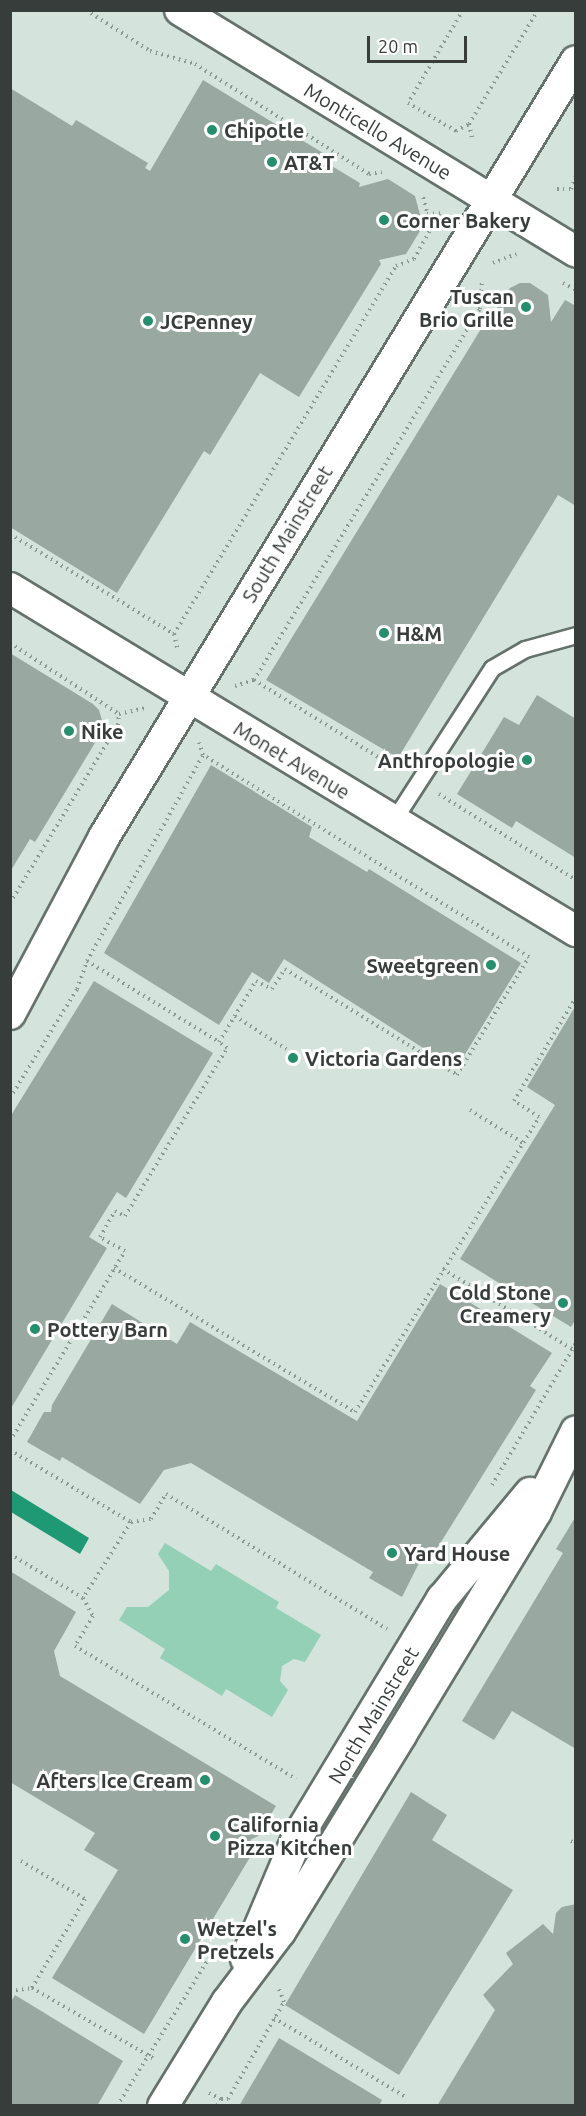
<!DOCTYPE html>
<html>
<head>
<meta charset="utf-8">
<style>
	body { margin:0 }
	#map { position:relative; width:586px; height:2116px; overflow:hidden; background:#d4e4dc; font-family:Ubuntu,sans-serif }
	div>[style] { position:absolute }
	.green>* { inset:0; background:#93d0b6 }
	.water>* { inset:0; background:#1f9973 }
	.building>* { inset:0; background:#99a8a1 }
	.path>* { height:4px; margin-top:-2px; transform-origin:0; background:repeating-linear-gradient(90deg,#8c9792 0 1.5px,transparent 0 6px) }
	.roads { filter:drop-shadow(2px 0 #64726b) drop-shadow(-2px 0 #64726b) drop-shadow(0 2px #64726b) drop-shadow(0 -2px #64726b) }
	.lane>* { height:15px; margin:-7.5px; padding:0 7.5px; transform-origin:7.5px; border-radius:7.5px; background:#fff }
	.street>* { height:30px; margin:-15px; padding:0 15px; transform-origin:15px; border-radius:15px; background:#fff }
	.dots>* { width:16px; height:16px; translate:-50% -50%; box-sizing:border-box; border:3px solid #fff; border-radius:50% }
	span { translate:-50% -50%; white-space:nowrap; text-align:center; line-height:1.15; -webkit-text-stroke:6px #fff; paint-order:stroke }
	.poi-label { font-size:20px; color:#373d3a; font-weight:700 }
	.left { translate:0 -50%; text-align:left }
	.right { translate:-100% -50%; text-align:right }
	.street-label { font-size:20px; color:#373d3a }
	.frame { position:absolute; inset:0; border:12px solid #373d3a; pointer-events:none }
	.scale { position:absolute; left:367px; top:36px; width:100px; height:27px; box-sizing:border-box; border:3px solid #373d3a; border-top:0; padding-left:8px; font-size:18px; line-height:21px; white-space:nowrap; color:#373d3a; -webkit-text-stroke:4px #fff; paint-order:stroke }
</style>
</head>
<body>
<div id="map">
	<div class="green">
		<div style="clip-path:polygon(165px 1543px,211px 1571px,216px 1564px,279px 1602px,276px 1608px,321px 1635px,305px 1662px,294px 1659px,282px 1666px,280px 1681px,288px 1690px,272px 1717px,226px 1689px,222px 1696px,160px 1658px,165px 1649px,119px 1620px,127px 1607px,148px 1607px,169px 1590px,169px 1571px,158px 1554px)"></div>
	</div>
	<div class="water">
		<div style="clip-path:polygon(11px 1490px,89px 1538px,80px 1554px,11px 1512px)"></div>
	</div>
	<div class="building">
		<div style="clip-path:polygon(203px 80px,323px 153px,320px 159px,360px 183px,359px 187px,388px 179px,415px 196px,423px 226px,406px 254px,379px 260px,381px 264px,299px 397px,260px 373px,210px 455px,204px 451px,117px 593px,10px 527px,10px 88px,72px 126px,76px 120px,148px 163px,145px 168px,150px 171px)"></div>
		<div style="clip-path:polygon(520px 283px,530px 283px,548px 295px,551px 322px,565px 300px,576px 306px,576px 506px,558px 495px,398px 758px,266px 680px,487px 319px,504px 330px,497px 307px,510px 288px)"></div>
		<div style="clip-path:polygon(10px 653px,93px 704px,99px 710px,103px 724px,101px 733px,35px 842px,30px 839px,10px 872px)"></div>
		<div style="clip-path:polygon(537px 695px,576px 719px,576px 858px,516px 821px,512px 828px,457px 794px,504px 717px,519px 725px)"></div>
		<div style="clip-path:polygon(211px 765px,312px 827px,309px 837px,367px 872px,369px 869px,521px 963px,456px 1069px,284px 959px,269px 983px,252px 972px,219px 1025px,104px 953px)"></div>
		<div style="clip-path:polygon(94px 981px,213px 1053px,126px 1198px,117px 1192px,89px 1237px,107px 1248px,10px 1410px,10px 1117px)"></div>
		<div style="clip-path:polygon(576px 1005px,576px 1319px,571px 1327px,460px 1259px,555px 1105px,527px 1087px)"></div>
		<div style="clip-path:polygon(440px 1284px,552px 1353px,530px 1386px,536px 1390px,431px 1558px,424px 1553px,402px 1597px,369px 1578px,373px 1572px,191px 1463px,164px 1470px,140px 1504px,62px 1457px,60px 1461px,27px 1442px,44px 1412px,51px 1412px,52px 1405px,112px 1304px,177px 1344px,190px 1322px,357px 1421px)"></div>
		<div style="clip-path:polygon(576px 1516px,576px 1749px,512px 1711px,494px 1740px,462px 1721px,563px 1553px,556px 1549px)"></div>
		<div style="clip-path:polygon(10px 1571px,76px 1612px,54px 1651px,60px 1676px,276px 1806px,258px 1836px,250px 1840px,258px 1844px,144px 2034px,52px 1978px,118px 1870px,84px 1850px,95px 1833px,10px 1782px)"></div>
		<div style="clip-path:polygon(411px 1792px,447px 1815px,432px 1840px,513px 1890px,399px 2075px,285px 2005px)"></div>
		<div style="clip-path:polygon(576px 1904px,576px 2106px,437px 2106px,495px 2010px,483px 1995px,513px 1964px,506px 1953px,543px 1924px,553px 1934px,556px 1913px,562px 1907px)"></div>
		<div style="clip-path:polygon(15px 1995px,123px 2061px,97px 2106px,10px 2106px,10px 2003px)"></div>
		<div style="clip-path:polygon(279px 2038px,382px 2100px,379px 2106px,239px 2106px)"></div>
	</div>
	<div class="path">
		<div style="left:86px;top:10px;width:76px;rotate:32.6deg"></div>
		<div style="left:150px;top:51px;width:47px;rotate:16.1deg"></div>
		<div style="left:195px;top:64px;width:206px;rotate:32.3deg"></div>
		<div style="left:369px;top:174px;width:13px;rotate:-9deg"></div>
		<div style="left:463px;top:10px;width:108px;rotate:120.6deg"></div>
		<div style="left:408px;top:103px;width:56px;rotate:30.3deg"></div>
		<div style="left:456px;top:131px;width:15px;rotate:-28deg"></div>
		<div style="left:469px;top:124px;width:133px;rotate:-58.8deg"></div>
		<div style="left:469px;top:124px;width:14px;rotate:78deg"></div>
		<div style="left:557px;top:189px;width:14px"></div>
		<div style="left:571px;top:189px;width:14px;rotate:-69deg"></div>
		<div style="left:427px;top:214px;width:18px;rotate:-3deg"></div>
		<div style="left:493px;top:263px;width:25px;rotate:-21deg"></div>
		<div style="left:563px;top:283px;width:15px;rotate:28deg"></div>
		<div style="left:10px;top:534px;width:192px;rotate:31.4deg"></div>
		<div style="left:174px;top:634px;width:17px;rotate:77deg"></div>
		<div style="left:174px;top:634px;width:430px;rotate:-58.9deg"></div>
		<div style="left:396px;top:266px;width:19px;rotate:-21deg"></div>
		<div style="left:414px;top:259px;width:35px;rotate:-61deg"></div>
		<div style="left:431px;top:228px;width:32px;rotate:-104deg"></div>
		<div style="left:10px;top:643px;width:130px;rotate:33.1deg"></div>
		<div style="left:254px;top:680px;width:171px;rotate:31.8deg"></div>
		<div style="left:235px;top:686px;width:20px;rotate:-18deg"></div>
		<div style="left:254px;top:680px;width:434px;rotate:-58.7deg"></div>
		<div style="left:480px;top:309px;width:30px;rotate:-86deg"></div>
		<div style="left:439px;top:794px;width:162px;rotate:32.1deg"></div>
		<div style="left:10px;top:903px;width:208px;rotate:-58.8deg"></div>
		<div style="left:118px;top:725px;width:11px;rotate:-85deg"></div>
		<div style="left:119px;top:714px;width:27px;rotate:-13deg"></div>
		<div style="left:87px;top:961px;width:155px;rotate:31.5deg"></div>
		<div style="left:219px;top:1042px;width:71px;rotate:-58.8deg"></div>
		<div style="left:256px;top:981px;width:18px;rotate:27deg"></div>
		<div style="left:272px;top:989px;width:24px;rotate:-57deg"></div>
		<div style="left:285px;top:969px;width:202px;rotate:31.6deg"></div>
		<div style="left:457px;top:1075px;width:138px;rotate:-58.6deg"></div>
		<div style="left:529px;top:957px;width:384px;rotate:-148.2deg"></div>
		<div style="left:235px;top:1016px;width:61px;rotate:32.9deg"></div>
		<div style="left:10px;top:1098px;width:128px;rotate:-58.4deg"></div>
		<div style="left:77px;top:989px;width:30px;rotate:-70deg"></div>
		<div style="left:87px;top:961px;width:236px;rotate:-60.6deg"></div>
		<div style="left:203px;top:755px;width:13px;rotate:-108deg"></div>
		<div style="left:470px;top:1110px;width:62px;rotate:31.9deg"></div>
		<div style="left:114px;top:1268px;width:281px;rotate:30.9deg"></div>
		<div style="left:355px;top:1412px;width:348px;rotate:-58deg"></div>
		<div style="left:539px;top:1117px;width:30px;rotate:-147deg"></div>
		<div style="left:514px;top:1101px;width:121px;rotate:-59.2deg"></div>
		<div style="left:443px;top:1269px;width:152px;rotate:31.8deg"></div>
		<div style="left:10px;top:1441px;width:222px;rotate:-58.8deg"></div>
		<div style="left:125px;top:1251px;width:29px;rotate:-151deg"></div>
		<div style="left:100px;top:1237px;width:30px;rotate:-60deg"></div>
		<div style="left:115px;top:1211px;width:11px;rotate:27deg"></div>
		<div style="left:125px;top:1216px;width:197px;rotate:-58.7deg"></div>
		<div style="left:227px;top:1048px;width:10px;rotate:-143deg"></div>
		<div style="left:10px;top:1450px;width:141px;rotate:30.8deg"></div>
		<div style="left:131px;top:1522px;width:90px;rotate:122.3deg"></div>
		<div style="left:83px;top:1598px;width:21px;rotate:61deg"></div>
		<div style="left:93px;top:1616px;width:35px;rotate:121deg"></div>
		<div style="left:75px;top:1646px;width:258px;rotate:31deg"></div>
		<div style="left:492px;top:1485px;width:165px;rotate:-59.4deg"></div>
		<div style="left:131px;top:1522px;width:20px;rotate:-9deg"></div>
		<div style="left:151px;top:1519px;width:29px;rotate:-59deg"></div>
		<div style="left:166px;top:1494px;width:259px;rotate:31.4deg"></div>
		<div style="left:10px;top:1554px;width:85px;rotate:31.1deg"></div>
		<div style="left:571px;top:1841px;width:6px;rotate:31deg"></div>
		<div style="left:21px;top:1861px;width:74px;rotate:30.7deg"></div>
		<div style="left:85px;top:1899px;width:104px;rotate:120.8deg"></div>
		<div style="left:32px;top:1988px;width:143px;rotate:30.1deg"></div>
		<div style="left:10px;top:1991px;width:22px;rotate:-8deg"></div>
		<div style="left:274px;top:2018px;width:155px;rotate:31deg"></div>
		<div style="left:209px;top:2093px;width:13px;rotate:27deg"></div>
		<div style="left:221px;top:2099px;width:8px;rotate:120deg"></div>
		<div style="left:221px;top:2099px;width:7px"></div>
		<div style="left:228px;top:2099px;width:112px;rotate:-60deg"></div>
		<div style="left:284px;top:2002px;width:14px;rotate:-111deg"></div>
		<div style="left:117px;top:2106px;width:184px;rotate:-58.1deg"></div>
	</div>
	<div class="roads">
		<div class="lane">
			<div style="left:393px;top:821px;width:182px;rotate:-57.1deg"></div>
			<div style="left:492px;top:668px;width:38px;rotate:-30deg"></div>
			<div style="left:525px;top:649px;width:53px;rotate:-15.4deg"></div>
		</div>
		<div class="street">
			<div style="left:180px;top:10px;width:464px;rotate:31.4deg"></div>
			<div style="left:10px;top:588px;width:662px;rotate:31.22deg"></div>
			<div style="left:10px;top:1014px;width:200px;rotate:-62deg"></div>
			<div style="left:104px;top:837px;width:908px;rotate:-58.69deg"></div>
			<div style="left:246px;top:1959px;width:131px;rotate:-67.1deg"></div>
			<div style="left:297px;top:1838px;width:280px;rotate:-58.8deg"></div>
			<div style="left:442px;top:1599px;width:138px;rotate:-50.3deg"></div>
			<div style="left:163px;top:2106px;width:122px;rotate:-58.4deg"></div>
			<div style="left:227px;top:2002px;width:88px;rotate:-52.9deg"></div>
			<div style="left:280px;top:1932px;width:231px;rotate:-58.4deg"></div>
			<div style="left:401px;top:1735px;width:261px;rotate:-58.8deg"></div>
			<div style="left:536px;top:1512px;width:90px;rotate:-63.7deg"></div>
		</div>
	</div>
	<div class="dots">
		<div style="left:212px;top:130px;background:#258e6c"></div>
		<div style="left:272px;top:162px;background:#258e6c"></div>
		<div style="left:384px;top:220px;background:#258e6c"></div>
		<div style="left:526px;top:307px;background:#258e6c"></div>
		<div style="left:148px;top:321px;background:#258e6c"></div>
		<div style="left:384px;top:633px;background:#258e6c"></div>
		<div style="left:69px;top:731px;background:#258e6c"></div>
		<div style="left:527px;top:760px;background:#258e6c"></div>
		<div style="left:491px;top:965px;background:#258e6c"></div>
		<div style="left:293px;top:1058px;background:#258e6c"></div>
		<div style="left:563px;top:1303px;background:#258e6c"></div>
		<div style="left:35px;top:1329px;background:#258e6c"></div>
		<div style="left:392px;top:1553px;background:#258e6c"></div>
		<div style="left:205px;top:1780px;background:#258e6c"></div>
		<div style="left:215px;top:1836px;background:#258e6c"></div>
		<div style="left:185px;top:1939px;background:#258e6c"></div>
	</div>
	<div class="poi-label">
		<span class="left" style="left:224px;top:130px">Chipotle</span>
		<span class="left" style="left:284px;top:162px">AT&amp;T</span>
		<span class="left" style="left:396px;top:220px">Corner Bakery</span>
		<span class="right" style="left:514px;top:308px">Tuscan<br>Brio Grille</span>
		<span class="left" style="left:160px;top:321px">JCPenney</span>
		<span class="left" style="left:396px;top:633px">H&amp;M</span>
		<span class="left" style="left:81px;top:731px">Nike</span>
		<span class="right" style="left:515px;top:760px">Anthropologie</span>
		<span class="right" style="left:479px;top:965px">Sweetgreen</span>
		<span class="left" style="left:305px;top:1058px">Victoria Gardens</span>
		<span class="right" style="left:551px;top:1304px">Cold Stone<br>Creamery</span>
		<span class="left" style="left:47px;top:1329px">Pottery Barn</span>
		<span class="left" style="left:404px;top:1553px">Yard House</span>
		<span class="right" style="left:193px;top:1780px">Afters Ice Cream</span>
		<span class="left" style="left:227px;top:1836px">California<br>Pizza Kitchen</span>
		<span class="left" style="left:197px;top:1940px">Wetzel's<br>Pretzels</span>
	</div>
	<div class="street-label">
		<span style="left:378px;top:131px;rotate:31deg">Monticello Avenue</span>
		<span style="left:287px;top:534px;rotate:-59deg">South Mainstreet</span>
		<span style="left:292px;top:760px;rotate:31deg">Monet Avenue</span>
		<span style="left:373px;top:1715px;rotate:-59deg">North Mainstreet</span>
	</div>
	<div class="frame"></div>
	<div class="scale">20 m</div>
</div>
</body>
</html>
